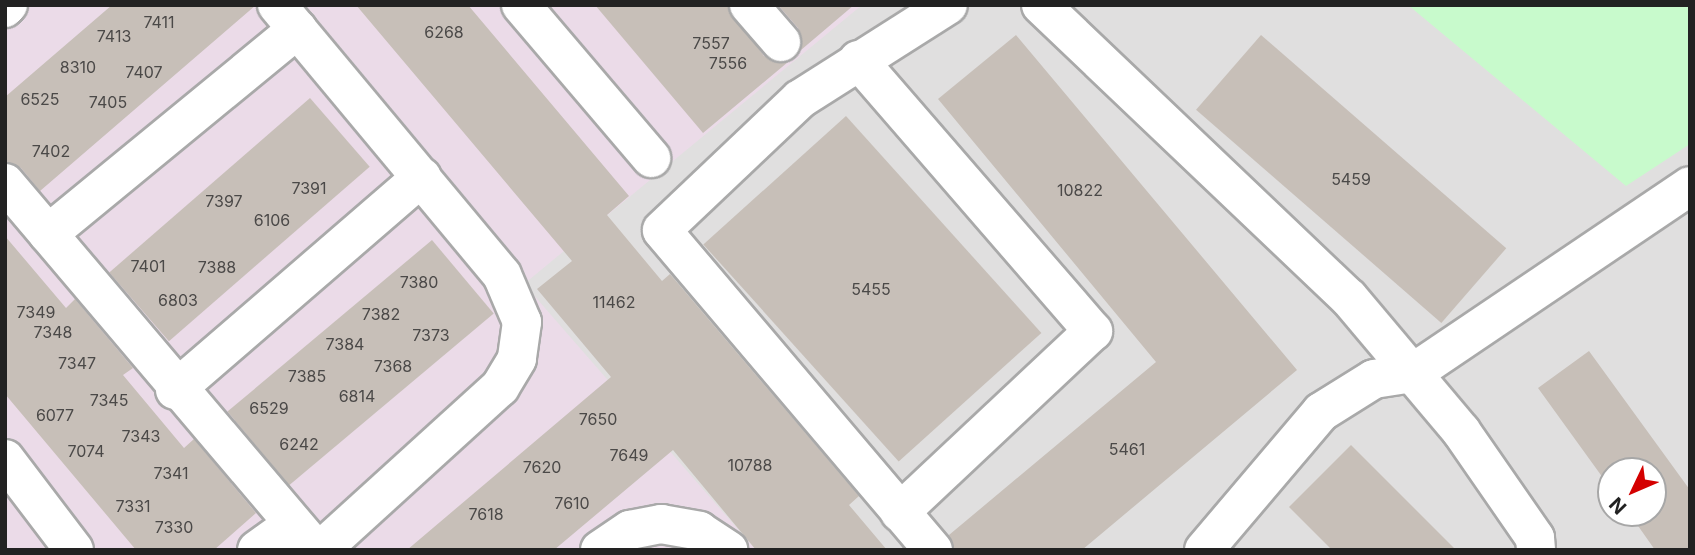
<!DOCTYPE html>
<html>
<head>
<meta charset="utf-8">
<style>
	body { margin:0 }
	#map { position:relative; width:1695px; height:555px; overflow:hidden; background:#f2efe9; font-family:Inter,sans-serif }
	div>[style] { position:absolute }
	.residential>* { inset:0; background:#e0dfdf }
	.industrial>* { inset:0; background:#ebdbe8 }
	.park>* { inset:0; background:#c8facc }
	.building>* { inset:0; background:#c7bfb8; transform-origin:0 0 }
	.roads { filter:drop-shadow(2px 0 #a9a9a9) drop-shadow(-2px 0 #a9a9a9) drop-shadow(0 2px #a9a9a9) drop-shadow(0 -2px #a9a9a9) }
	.minor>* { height:38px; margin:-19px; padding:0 19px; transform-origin:19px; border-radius:19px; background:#fff }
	span { translate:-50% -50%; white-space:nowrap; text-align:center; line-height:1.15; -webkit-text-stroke:7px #fff; paint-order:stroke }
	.number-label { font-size:16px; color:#4b4948 }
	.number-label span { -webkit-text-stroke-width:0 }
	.frame { position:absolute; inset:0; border:7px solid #222; pointer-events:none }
	.north { position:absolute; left:1597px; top:457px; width:70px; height:70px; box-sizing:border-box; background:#fff; border:2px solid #a7a7a7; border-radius:50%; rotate:226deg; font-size:19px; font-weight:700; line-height:28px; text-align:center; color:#222 }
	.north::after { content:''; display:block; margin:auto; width:24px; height:32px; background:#d40000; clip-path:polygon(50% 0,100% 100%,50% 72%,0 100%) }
</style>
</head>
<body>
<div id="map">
	<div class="residential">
		<div style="clip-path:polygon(evenodd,5px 5px,1690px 5px,1690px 550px,5px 550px,5px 5px,1611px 471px,1653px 471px,1653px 513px,1611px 513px,1611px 471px)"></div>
	</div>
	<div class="industrial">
		<div style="clip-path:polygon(5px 5px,862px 5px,524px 284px,756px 550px,5px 550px)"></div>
	</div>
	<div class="park">
		<div style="clip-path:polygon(1408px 5px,1690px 5px,1690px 144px,1626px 186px)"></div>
	</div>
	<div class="building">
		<div style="clip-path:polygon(112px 5px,256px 5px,40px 191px,21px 168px,5px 162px,5px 97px)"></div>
		<div style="clip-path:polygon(356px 5px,468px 5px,629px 196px,607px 215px,662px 281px,670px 274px,859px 496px,849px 505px,887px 550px,756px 550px,673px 450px,554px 550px,407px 550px,611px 377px,537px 289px,572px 261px)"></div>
		<div style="clip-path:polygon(595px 5px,728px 5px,764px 56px,788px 62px,703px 133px)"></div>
		<div style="clip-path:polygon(778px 5px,854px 5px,801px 50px,798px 28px)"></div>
		<div style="clip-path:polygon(1016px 35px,1297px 370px,1082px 550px,954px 550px,949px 535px,1156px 362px,938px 99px)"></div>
		<div style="left:1261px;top:35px;width:325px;height:99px;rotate:41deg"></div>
		<div style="left:310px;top:98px;width:91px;height:266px;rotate:49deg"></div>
		<div style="left:846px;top:116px;width:292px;height:192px;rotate:48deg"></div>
		<div style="clip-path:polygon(5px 236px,66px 308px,75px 299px,133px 368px,123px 375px,184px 448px,194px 439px,256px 513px,214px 550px,136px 550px,5px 394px)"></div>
		<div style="left:432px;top:240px;width:96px;height:267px;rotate:50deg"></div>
		<div style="clip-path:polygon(1589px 351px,1690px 490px,1690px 550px,1655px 550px,1629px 513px,1653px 513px,1653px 471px,1611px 471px,1611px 489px,1538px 388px)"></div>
		<div style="clip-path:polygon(1351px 445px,1456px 550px,1332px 550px,1289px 507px)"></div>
	</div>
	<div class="roads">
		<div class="minor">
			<div style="left:277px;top:5px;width:351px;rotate:50.2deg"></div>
			<div style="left:502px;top:275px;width:51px;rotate:66.9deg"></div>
			<div style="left:522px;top:322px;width:37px;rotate:98deg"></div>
			<div style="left:517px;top:359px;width:33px;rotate:121deg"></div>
			<div style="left:500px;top:387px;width:242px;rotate:137.7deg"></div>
			<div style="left:521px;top:5px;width:201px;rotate:49.6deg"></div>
			<div style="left:749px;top:5px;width:49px;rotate:49.1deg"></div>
			<div style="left:1041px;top:5px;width:425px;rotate:43.6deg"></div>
			<div style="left:1349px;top:298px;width:174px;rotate:49.9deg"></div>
			<div style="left:1461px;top:431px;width:130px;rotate:55.3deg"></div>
			<div style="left:1535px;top:538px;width:12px;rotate:85deg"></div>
			<div style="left:5px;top:8px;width:4px;rotate:-45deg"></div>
			<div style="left:858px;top:60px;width:359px;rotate:49.1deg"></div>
			<div style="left:1093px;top:331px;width:265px;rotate:136.8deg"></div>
			<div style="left:5px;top:183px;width:481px;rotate:49.7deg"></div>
			<div style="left:48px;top:234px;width:323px;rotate:-39.4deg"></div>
			<div style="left:175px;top:390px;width:326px;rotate:-40.8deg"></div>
			<div style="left:5px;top:459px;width:114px;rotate:52.8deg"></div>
			<div style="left:257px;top:550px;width:44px;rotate:-35.8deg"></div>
			<div style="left:600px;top:550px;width:36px;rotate:-34deg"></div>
			<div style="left:630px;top:530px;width:32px;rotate:-11deg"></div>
			<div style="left:661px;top:524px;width:39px;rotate:10deg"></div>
			<div style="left:699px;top:531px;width:35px;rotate:33deg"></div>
			<div style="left:933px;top:550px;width:419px;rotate:-130.3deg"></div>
			<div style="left:662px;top:230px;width:190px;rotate:-43.5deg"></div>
			<div style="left:800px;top:99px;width:175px;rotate:-32.4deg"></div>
			<div style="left:1204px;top:550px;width:181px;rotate:-49.7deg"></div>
			<div style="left:1321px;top:412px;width:62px;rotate:-31.9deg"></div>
			<div style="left:1374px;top:379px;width:39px;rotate:-9deg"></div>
			<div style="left:1413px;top:373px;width:334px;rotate:-34deg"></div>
		</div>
	</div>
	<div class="number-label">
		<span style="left:159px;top:22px">7411</span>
		<span style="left:444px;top:32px">6268</span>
		<span style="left:114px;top:36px">7413</span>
		<span style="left:711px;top:43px">7557</span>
		<span style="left:728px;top:63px">7556</span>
		<span style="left:78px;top:67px">8310</span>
		<span style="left:144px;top:72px">7407</span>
		<span style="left:40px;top:99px">6525</span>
		<span style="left:108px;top:102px">7405</span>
		<span style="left:51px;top:151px">7402</span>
		<span style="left:1351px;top:179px">5459</span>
		<span style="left:309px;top:188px">7391</span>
		<span style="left:1080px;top:190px">10822</span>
		<span style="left:224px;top:201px">7397</span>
		<span style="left:272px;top:220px">6106</span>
		<span style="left:148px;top:266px">7401</span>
		<span style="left:217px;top:267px">7388</span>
		<span style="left:419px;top:282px">7380</span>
		<span style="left:871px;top:289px">5455</span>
		<span style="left:178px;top:300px">6803</span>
		<span style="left:614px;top:302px">11462</span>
		<span style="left:36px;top:312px">7349</span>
		<span style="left:381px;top:314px">7382</span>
		<span style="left:53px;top:332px">7348</span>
		<span style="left:431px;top:335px">7373</span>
		<span style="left:345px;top:344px">7384</span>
		<span style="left:77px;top:363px">7347</span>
		<span style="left:393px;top:366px">7368</span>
		<span style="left:307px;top:376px">7385</span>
		<span style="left:357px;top:396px">6814</span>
		<span style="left:109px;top:400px">7345</span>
		<span style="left:269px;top:408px">6529</span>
		<span style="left:55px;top:415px">6077</span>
		<span style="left:598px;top:419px">7650</span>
		<span style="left:141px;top:436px">7343</span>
		<span style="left:299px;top:444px">6242</span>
		<span style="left:1127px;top:449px">5461</span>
		<span style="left:86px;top:451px">7074</span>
		<span style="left:629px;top:455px">7649</span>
		<span style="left:750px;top:465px">10788</span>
		<span style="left:542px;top:467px">7620</span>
		<span style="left:171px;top:473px">7341</span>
		<span style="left:572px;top:503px">7610</span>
		<span style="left:133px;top:506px">7331</span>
		<span style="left:486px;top:514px">7618</span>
		<span style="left:174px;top:527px">7330</span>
	</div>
	<div class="frame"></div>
	<div class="north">N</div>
</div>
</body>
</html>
